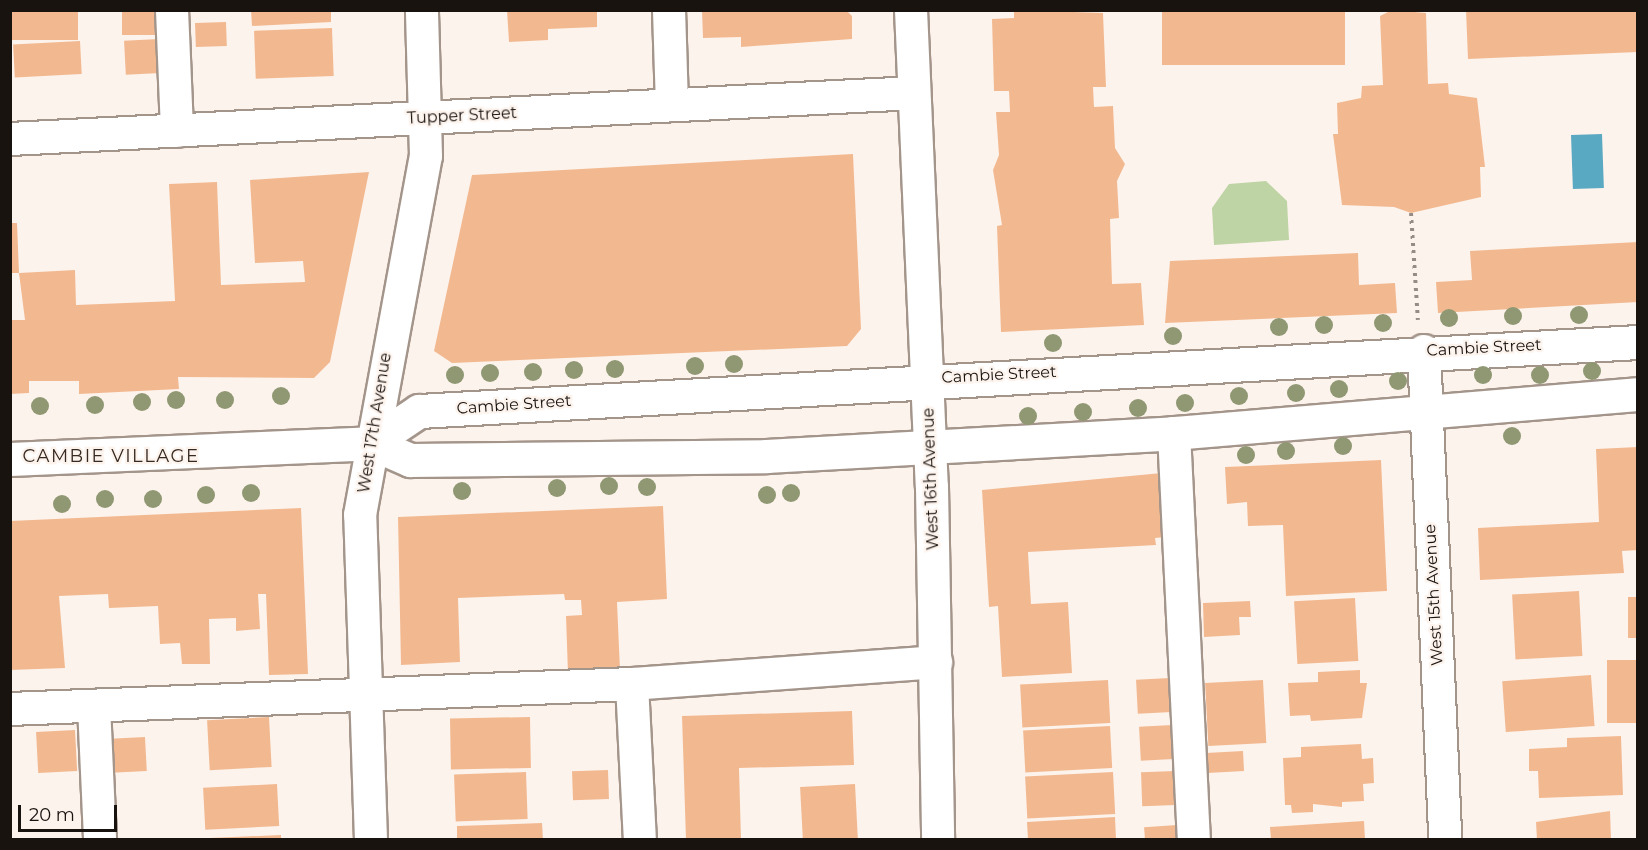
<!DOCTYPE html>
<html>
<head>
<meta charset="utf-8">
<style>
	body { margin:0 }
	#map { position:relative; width:1648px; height:850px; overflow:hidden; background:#fdf3ed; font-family:Montserrat,sans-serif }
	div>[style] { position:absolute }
	.green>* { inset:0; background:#bed4a4 }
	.water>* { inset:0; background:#5aa9c2; transform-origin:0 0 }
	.building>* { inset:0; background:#f2b990; transform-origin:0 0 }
	.path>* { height:4px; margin-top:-2px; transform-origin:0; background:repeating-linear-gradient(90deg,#958c87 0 3px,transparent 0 7.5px) }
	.roads { filter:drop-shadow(2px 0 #a4958b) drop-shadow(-2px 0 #a4958b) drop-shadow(0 2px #a4958b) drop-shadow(0 -2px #a4958b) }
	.minor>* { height:32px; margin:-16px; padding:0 16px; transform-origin:16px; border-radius:16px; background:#fff }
	.major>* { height:33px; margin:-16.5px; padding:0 16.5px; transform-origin:16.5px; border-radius:16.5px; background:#fff }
	.trees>* { width:18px; height:18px; margin:-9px; border-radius:50%; background:#8f9872 }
	span { translate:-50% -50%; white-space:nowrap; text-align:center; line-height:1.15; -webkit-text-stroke:4.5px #fdf3ed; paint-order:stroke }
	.street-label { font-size:16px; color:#19130f }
	.neighbourhood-label { font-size:18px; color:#352921; letter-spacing:1.5px }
	.frame { position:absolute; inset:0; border:12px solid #19130f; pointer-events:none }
	.scale { position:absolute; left:18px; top:805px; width:99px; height:27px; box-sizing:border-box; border:3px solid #19130f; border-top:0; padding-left:8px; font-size:18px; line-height:21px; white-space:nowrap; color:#19130f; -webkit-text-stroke:4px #fdf3ed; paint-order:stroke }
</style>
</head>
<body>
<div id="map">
	<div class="green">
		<div style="clip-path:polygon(1266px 181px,1287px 201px,1289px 240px,1214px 245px,1212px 208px,1229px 184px)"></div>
	</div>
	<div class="water">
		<div style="left:1602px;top:134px;width:54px;height:31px;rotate:88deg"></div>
	</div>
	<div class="building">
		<div style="left:11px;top:10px;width:67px;height:30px"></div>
		<div style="left:122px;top:10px;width:35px;height:25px"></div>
		<div style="clip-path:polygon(251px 10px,331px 10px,331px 22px,252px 26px)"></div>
		<div style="clip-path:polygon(507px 10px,597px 10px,597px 27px,548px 29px,548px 40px,509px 42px)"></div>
		<div style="clip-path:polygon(846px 10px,852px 16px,852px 39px,741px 47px,741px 37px,703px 38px,702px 11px)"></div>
		<div style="clip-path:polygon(1014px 10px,1103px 13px,1106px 87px,1093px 87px,1094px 107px,1113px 106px,1115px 148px,1125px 164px,1117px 181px,1119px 218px,1110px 219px,1112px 284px,1141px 283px,1144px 325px,1001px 332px,997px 226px,1002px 225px,993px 170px,999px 155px,996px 112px,1010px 112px,1009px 91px,994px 91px,992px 19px,1014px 18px)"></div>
		<div style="left:1162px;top:10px;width:183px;height:55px"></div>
		<div style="clip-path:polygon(1392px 10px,1426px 13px,1428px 84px,1448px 83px,1449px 94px,1477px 98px,1485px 167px,1480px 167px,1481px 197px,1411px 213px,1394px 207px,1342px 205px,1333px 134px,1338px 134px,1337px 103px,1361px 98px,1362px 86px,1383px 85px,1380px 16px)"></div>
		<div style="clip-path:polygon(1466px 10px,1638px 10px,1638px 52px,1468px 59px)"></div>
		<div style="left:226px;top:22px;width:24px;height:31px;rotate:88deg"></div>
		<div style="left:332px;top:28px;width:48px;height:78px;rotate:88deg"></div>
		<div style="left:159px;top:39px;width:34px;height:35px;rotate:87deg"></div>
		<div style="left:80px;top:41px;width:33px;height:67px;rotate:87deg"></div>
		<div style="clip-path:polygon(853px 154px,861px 329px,847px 346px,452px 363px,434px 351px,472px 175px)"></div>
		<div style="clip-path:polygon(369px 172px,330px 362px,314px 378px,178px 377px,179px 389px,79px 394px,79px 381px,29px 381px,29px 393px,10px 394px,10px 320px,25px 320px,19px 273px,10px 273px,10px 223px,17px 223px,19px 273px,75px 270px,76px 305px,175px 301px,169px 184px,217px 182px,221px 285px,305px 282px,303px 261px,255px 263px,250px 180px)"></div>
		<div style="clip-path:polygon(1638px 242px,1638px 302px,1438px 313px,1436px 282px,1472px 280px,1470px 251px)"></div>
		<div style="clip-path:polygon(1358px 253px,1359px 285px,1395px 283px,1397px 313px,1165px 323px,1170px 261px)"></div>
		<div style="clip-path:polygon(1638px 447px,1638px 550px,1622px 551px,1624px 573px,1480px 580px,1478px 528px,1599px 522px,1596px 449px)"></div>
		<div style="clip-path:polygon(1381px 460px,1387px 591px,1286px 596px,1283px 525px,1248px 526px,1247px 502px,1227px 504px,1225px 467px)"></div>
		<div style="clip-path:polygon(1162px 473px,1166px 537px,1155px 538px,1156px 545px,1028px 552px,1031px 604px,1068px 602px,1072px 673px,1002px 677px,998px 606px,989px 607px,982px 490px)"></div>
		<div style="clip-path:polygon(663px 506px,667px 599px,617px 602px,620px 670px,568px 674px,566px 616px,582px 615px,581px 600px,565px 600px,564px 594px,458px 598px,460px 662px,401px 665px,398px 517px)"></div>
		<div style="clip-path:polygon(301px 508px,308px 674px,269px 675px,266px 594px,258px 594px,260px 629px,236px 631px,236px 618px,209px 619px,210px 664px,182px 664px,180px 643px,160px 644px,158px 606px,109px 608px,108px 594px,59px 596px,65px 668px,10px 670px,10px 521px)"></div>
		<div style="left:1579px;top:591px;width:65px;height:67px;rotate:87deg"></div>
		<div style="left:1638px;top:597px;width:41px;height:10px;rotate:90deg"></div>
		<div style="left:1355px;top:598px;width:63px;height:61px;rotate:87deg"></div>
		<div style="clip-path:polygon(1250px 601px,1251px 617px,1239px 617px,1240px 635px,1204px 637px,1203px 603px)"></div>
		<div style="left:1638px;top:660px;width:63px;height:31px;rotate:90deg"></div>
		<div style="clip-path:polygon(1360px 670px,1360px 683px,1367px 683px,1362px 718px,1311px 721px,1310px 715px,1290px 716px,1288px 683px,1318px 682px,1318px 672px)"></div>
		<div style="left:1591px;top:675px;width:51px;height:89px;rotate:86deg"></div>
		<div style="left:1170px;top:678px;width:34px;height:34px;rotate:87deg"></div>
		<div style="left:1108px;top:680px;width:43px;height:88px;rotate:87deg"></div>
		<div style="left:1263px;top:680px;width:63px;height:58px;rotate:87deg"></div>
		<div style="clip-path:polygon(852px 711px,854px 765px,739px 768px,741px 840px,686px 840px,682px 716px)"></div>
		<div style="left:269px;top:717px;width:50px;height:62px;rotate:87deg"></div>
		<div style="left:530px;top:717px;width:51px;height:80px;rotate:89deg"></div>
		<div style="left:1172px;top:725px;width:34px;height:33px;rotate:87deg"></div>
		<div style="left:1110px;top:726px;width:42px;height:87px;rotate:87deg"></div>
		<div style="left:75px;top:730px;width:41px;height:39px;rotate:87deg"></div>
		<div style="clip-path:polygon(1621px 736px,1623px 795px,1539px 798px,1538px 771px,1529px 771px,1529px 749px,1567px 747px,1567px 738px)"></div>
		<div style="left:145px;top:737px;width:34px;height:35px;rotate:87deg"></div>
		<div style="clip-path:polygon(1361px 744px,1362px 759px,1373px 758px,1374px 783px,1363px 784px,1364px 801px,1342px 802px,1342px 807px,1313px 804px,1313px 812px,1292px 813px,1291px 805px,1285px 805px,1283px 758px,1301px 757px,1301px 747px)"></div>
		<div style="left:1243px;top:751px;width:20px;height:37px;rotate:87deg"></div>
		<div style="left:608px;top:770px;width:29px;height:36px;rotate:88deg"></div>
		<div style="left:1175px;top:771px;width:34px;height:34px;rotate:88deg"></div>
		<div style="left:526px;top:772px;width:47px;height:72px;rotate:88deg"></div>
		<div style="left:1113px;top:772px;width:42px;height:88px;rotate:87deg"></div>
		<div style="left:277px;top:784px;width:42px;height:74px;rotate:87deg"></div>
		<div style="left:855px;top:784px;width:56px;height:55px;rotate:87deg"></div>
		<div style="clip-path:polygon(1610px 811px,1611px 840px,1537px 840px,1536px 822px)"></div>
		<div style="clip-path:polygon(1115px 817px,1116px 840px,1028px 840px,1027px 822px)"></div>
		<div style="clip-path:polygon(1364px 821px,1365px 840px,1271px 840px,1270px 827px)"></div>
		<div style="clip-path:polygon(542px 823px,543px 840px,457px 840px,457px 826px)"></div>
		<div style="left:1177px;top:825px;width:15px;height:33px;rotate:86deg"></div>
		<div style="clip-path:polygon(281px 835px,281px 840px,210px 840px,210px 838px)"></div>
	</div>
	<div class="path">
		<div style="left:1411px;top:213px;width:107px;rotate:86.3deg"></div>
	</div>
	<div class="roads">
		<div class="minor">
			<div style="left:172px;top:10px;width:121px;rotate:87.6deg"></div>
			<div style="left:669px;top:10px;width:95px;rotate:88.2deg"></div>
			<div style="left:911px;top:10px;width:477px;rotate:87.5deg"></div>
			<div style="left:932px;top:487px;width:353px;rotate:89deg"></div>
			<div style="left:10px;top:139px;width:905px;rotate:-2.91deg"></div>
			<div style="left:1424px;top:351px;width:489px;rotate:87.5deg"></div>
			<div style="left:1174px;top:433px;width:407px;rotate:87.2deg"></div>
			<div style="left:632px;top:684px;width:156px;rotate:87.1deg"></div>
			<div style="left:94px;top:706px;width:134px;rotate:87.4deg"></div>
			<div style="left:10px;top:709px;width:623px;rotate:-2.3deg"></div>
			<div style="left:632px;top:684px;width:305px;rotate:-4.1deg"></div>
			<div style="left:371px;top:840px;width:325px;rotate:-91.9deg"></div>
			<div style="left:360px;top:515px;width:365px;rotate:-79.6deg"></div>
			<div style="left:426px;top:156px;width:146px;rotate:-91.6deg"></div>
		</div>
		<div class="major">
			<div style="left:371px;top:443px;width:58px;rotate:-33.7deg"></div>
			<div style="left:419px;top:411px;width:1221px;rotate:-3.24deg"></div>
			<div style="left:10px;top:459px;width:361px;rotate:-2.5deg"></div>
			<div style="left:371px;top:443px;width:43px;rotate:23.6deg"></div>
			<div style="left:410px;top:460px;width:356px;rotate:-0.6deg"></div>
			<div style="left:766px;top:456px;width:409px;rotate:-3.2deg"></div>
			<div style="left:1174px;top:433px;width:466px;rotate:-4.8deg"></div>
		</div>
	</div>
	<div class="trees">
		<div style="left:1579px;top:315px"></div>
		<div style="left:1513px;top:316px"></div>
		<div style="left:1449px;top:318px"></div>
		<div style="left:1383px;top:323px"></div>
		<div style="left:1324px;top:325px"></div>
		<div style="left:1279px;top:327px"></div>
		<div style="left:1173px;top:336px"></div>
		<div style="left:1053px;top:343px"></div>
		<div style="left:734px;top:364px"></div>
		<div style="left:695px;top:366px"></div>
		<div style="left:615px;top:369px"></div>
		<div style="left:574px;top:370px"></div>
		<div style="left:1592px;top:371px"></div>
		<div style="left:533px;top:372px"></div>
		<div style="left:490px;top:373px"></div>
		<div style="left:455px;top:375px"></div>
		<div style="left:1483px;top:375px"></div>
		<div style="left:1540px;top:375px"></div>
		<div style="left:1398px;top:381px"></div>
		<div style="left:1339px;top:389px"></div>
		<div style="left:1296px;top:393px"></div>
		<div style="left:281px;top:396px"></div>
		<div style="left:1239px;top:396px"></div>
		<div style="left:176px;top:400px"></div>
		<div style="left:225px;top:400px"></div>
		<div style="left:142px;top:402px"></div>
		<div style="left:1185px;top:403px"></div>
		<div style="left:95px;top:405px"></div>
		<div style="left:40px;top:406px"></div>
		<div style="left:1138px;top:408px"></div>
		<div style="left:1083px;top:412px"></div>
		<div style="left:1028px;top:416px"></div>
		<div style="left:1512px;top:436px"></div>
		<div style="left:1343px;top:446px"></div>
		<div style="left:1286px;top:451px"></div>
		<div style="left:1246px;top:455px"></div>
		<div style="left:609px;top:486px"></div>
		<div style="left:647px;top:487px"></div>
		<div style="left:557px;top:488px"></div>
		<div style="left:462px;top:491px"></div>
		<div style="left:251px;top:493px"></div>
		<div style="left:791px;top:493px"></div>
		<div style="left:206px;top:495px"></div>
		<div style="left:767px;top:495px"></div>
		<div style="left:105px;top:499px"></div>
		<div style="left:153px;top:499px"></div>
		<div style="left:62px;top:504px"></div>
	</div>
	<div class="street-label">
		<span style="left:462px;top:116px;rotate:-3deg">Tupper Street</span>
		<span style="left:1484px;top:348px;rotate:-3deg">Cambie Street</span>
		<span style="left:999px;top:375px;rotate:-3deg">Cambie Street</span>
		<span style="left:514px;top:405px;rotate:-4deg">Cambie Street</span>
		<span style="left:375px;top:423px;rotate:-81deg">West 17th Avenue</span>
		<span style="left:931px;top:479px;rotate:-92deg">West 16th Avenue</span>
		<span style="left:1434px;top:595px;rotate:-93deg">West 15th Avenue</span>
	</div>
	<div class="neighbourhood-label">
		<span style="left:111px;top:456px">CAMBIE VILLAGE</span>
	</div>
	<div class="frame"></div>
	<div class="scale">20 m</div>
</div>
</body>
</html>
